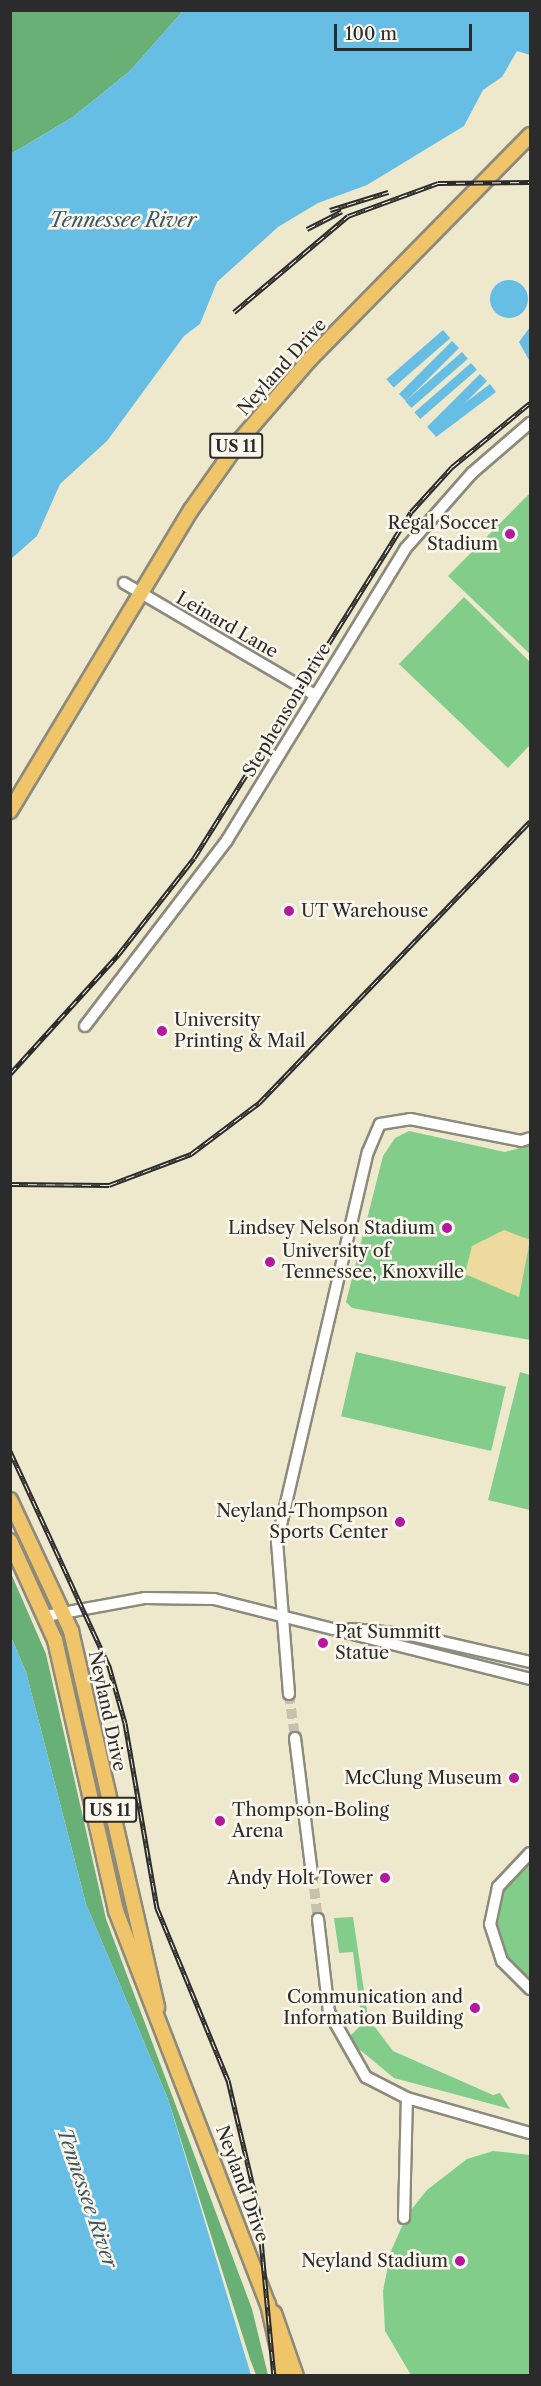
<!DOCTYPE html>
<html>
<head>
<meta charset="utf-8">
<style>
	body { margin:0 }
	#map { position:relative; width:541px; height:2386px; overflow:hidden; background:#eee8cd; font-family:"Libre Caslon Text",serif }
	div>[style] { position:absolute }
	.green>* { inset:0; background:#82cd8a; transform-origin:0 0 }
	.forest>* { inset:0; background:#69b076 }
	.sand>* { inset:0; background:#eeda9e }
	.water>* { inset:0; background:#66bee4; transform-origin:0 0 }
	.round { border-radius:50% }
	.minor-tunnel>* { height:10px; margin-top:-5px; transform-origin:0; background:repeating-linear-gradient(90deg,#c7c2ad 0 10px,transparent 0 15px) }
	.roads { filter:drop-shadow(2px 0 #8c8a7c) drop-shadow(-2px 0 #8c8a7c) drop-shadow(0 2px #8c8a7c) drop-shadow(0 -2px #8c8a7c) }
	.minor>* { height:10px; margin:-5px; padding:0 5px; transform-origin:5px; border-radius:5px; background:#fff }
	.major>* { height:14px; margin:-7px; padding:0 7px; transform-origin:7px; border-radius:7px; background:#f0c469 }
	.rail>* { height:5px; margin-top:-2.5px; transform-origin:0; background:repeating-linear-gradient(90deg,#fbf7ec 0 9px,#2b2b2b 0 18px); box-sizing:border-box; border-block:2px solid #2b2b2b }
	.dots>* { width:16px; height:16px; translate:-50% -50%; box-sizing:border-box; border:3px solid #fbf7ec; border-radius:50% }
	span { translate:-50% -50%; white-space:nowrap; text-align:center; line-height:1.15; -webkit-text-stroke:5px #fbf7ec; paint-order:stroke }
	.shield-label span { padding:2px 4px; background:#fbf7ec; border:2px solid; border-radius:4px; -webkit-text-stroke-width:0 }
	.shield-label { font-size:16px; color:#2b2b2b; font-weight:700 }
	.street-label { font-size:18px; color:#2b2b2b }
	.poi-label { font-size:18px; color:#2b2b2b }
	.right { translate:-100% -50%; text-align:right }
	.left { translate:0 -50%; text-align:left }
	.water-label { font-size:20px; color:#3d5762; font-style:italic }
	.frame { position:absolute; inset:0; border:12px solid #2b2b2b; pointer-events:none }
	.scale { position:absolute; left:334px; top:24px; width:138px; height:27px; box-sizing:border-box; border:3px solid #2b2b2b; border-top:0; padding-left:8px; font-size:18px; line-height:21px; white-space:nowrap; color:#2b2b2b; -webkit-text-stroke:4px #fbf7ec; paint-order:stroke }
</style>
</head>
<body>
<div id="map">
	<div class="green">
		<div style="clip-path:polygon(530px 493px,530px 654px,448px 576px)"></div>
		<div style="clip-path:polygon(464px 597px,530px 662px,530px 745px,508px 768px,399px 664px)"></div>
		<div style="clip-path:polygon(409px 1131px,505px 1152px,530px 1145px,530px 1340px,352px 1308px,346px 1302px,383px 1156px,395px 1138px)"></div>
		<div style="left:356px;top:1352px;width:154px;height:66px;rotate:13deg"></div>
		<div style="clip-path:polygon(520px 1372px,530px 1375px,530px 1510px,488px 1500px)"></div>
		<div style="clip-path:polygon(530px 1856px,530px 1986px,506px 1964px,493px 1933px,499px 1889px)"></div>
		<div style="clip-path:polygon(353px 1917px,368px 2018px,393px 2051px,493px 2095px,500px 2093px,510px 2109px,394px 2078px,354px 2045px,351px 2035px,362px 2024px,353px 1952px,339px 1953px,334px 1918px)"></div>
		<div style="clip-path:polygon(493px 2151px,530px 2155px,530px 2375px,411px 2375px,385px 2331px,383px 2291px,391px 2251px,407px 2215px,427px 2190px,467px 2159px)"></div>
	</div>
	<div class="forest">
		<div style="clip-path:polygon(11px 11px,183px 11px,130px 71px,73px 117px,11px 154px)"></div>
		<div style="clip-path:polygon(10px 1571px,46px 1654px,106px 1919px,252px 2309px,268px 2375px,256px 2375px,250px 2359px,168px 2099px,86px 1904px,26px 1672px,11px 1637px)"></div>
	</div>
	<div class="sand">
		<div style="clip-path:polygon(504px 1230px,530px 1240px,519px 1297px,465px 1274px,472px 1246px)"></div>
	</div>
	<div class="water">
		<div style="clip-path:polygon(183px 11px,530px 11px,530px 55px,517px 51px,502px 77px,483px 90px,464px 126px,367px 185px,318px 203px,278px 227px,217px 282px,200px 324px,184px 336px,107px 441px,60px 484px,37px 536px,11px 559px,11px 154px,73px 117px,130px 71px)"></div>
		<div class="round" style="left:490px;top:280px;width:38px;height:38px"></div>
		<div style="clip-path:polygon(530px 327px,530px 362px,519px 342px)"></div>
		<div style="left:443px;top:330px;width:11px;height:75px;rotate:49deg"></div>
		<div style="left:452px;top:341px;width:10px;height:75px;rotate:45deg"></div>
		<div style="left:462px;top:352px;width:9px;height:75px;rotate:49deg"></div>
		<div style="left:471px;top:363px;width:9px;height:75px;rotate:49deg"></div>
		<div style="left:480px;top:374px;width:10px;height:75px;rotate:45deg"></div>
		<div style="left:490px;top:384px;width:10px;height:75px;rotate:53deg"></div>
		<div style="clip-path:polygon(11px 1637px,26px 1672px,86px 1904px,168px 2099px,251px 2375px,11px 2375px)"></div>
	</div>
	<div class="minor-tunnel">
		<div style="left:289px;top:1694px;width:44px;rotate:82.2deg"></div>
		<div style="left:312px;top:1874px;width:45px;rotate:82.4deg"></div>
	</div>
	<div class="roads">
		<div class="minor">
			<div style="left:124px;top:583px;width:221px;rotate:30.4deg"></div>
			<div style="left:85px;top:1026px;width:234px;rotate:-52.6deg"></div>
			<div style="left:227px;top:840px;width:341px;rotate:-58.5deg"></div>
			<div style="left:405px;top:549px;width:101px;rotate:-48.6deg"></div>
			<div style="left:472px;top:473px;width:77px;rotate:-40.8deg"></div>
			<div style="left:46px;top:1616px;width:101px;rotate:-10.3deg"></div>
			<div style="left:145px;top:1598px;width:69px;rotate:0.8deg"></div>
			<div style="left:214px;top:1599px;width:326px;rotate:14.2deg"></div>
			<div style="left:351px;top:1629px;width:56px;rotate:5.1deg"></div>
			<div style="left:407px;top:1634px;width:126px;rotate:12.8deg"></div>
			<div style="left:289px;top:1694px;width:152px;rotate:-94.5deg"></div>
			<div style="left:277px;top:1542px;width:400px;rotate:-76.9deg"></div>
			<div style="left:368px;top:1152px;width:30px;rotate:-67deg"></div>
			<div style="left:380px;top:1124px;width:30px;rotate:-9deg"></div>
			<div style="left:410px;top:1119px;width:113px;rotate:11.2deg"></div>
			<div style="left:521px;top:1141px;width:9px;rotate:-18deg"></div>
			<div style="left:295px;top:1738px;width:137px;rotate:82.9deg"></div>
			<div style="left:530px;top:1853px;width:47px;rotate:133.3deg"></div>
			<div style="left:498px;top:1887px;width:38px;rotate:102deg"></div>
			<div style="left:490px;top:1924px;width:39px;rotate:72deg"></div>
			<div style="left:502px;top:1961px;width:40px;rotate:45deg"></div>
			<div style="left:318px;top:1919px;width:94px;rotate:83.3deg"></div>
			<div style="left:329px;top:2012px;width:75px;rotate:60.4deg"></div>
			<div style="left:366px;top:2077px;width:46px;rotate:27.1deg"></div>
			<div style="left:407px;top:2098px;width:128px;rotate:15.9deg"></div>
			<div style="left:404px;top:2218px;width:120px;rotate:-88.6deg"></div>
		</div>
		<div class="major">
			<div style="left:10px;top:811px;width:351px;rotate:-59deg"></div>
			<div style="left:191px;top:510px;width:87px;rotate:-54.8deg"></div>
			<div style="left:241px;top:439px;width:106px;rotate:-49.2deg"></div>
			<div style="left:310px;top:359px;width:314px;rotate:-45.5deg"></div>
			<div style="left:10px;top:1500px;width:145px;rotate:65deg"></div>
			<div style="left:71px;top:1631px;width:386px;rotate:77.1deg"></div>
			<div style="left:10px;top:1541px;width:109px;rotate:65.6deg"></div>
			<div style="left:55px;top:1640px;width:278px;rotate:77.3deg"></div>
			<div style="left:116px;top:1911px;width:421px;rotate:68.9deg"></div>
			<div style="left:268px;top:2304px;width:74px;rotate:77.5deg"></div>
			<div style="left:274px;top:2313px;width:67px;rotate:70.8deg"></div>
		</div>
	</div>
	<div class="rail">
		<div style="left:330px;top:210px;width:61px;rotate:-17.2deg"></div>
		<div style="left:307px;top:229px;width:39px;rotate:-27deg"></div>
		<div style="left:234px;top:312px;width:149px;rotate:-40.1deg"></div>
		<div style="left:348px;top:216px;width:96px;rotate:-20.1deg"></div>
		<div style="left:438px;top:183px;width:92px;rotate:-0.6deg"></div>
		<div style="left:10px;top:1074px;width:161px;rotate:-47.8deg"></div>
		<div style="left:118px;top:955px;width:123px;rotate:-51.9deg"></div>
		<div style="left:194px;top:858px;width:408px;rotate:-57.9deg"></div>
		<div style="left:411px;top:512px;width:61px;rotate:-47.7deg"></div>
		<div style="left:452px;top:467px;width:101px;rotate:-39.4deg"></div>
		<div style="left:10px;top:1184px;width:99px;rotate:0.6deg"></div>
		<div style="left:109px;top:1185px;width:88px;rotate:-20.7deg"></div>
		<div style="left:191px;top:1154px;width:85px;rotate:-36.9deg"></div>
		<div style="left:259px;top:1103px;width:391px;rotate:-46.1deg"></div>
		<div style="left:10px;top:1451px;width:237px;rotate:65.3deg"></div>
		<div style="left:109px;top:1666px;width:59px;rotate:74.3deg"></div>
		<div style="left:125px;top:1723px;width:188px;rotate:80.2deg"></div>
		<div style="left:157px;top:1908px;width:186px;rotate:67.6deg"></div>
		<div style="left:228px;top:2080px;width:131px;rotate:76.8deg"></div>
		<div style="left:258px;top:2208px;width:169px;rotate:84.6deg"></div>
	</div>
	<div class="dots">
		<div style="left:510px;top:534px;background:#b5179e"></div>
		<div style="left:289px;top:911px;background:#b5179e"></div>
		<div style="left:162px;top:1031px;background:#b5179e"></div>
		<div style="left:447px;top:1228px;background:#b5179e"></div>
		<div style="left:270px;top:1262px;background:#b5179e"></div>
		<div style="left:400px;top:1522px;background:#b5179e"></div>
		<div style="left:323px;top:1643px;background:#b5179e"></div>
		<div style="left:514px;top:1778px;background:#b5179e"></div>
		<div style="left:220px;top:1821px;background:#b5179e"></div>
		<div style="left:385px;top:1878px;background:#b5179e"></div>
		<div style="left:475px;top:2008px;background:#b5179e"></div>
		<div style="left:460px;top:2261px;background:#b5179e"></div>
	</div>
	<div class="shield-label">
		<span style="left:236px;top:446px">US 11</span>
		<span style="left:110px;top:1810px">US 11</span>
	</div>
	<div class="street-label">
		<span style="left:282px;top:367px;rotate:-48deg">Neyland Drive</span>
		<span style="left:227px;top:625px;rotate:30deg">Leinard Lane</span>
		<span style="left:287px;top:710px;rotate:-59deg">Stephenson Drive</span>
		<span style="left:107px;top:1711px;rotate:78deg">Neyland Drive</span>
		<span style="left:242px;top:2184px;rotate:70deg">Neyland Drive</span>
	</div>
	<div class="poi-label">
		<span class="right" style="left:498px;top:534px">Regal Soccer<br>Stadium</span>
		<span class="left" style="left:301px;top:911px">UT Warehouse</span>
		<span class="left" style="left:174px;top:1031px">University<br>Printing &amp; Mail</span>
		<span class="right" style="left:435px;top:1228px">Lindsey Nelson Stadium</span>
		<span class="left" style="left:282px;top:1262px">University of<br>Tennessee, Knoxville</span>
		<span class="right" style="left:388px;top:1522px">Neyland-Thompson<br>Sports Center</span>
		<span class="left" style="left:335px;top:1643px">Pat Summitt<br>Statue</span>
		<span class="right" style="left:502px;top:1778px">McClung Museum</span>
		<span class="left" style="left:232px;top:1821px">Thompson-Boling<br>Arena</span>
		<span class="right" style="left:373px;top:1878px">Andy Holt Tower</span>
		<span class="right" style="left:463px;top:2008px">Communication and<br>Information Building</span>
		<span class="right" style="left:448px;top:2261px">Neyland Stadium</span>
	</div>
	<div class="water-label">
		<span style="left:123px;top:220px">Tennessee River</span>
		<span style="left:87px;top:2198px;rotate:71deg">Tennessee River</span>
	</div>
	<div class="frame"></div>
	<div class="scale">100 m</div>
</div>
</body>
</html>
